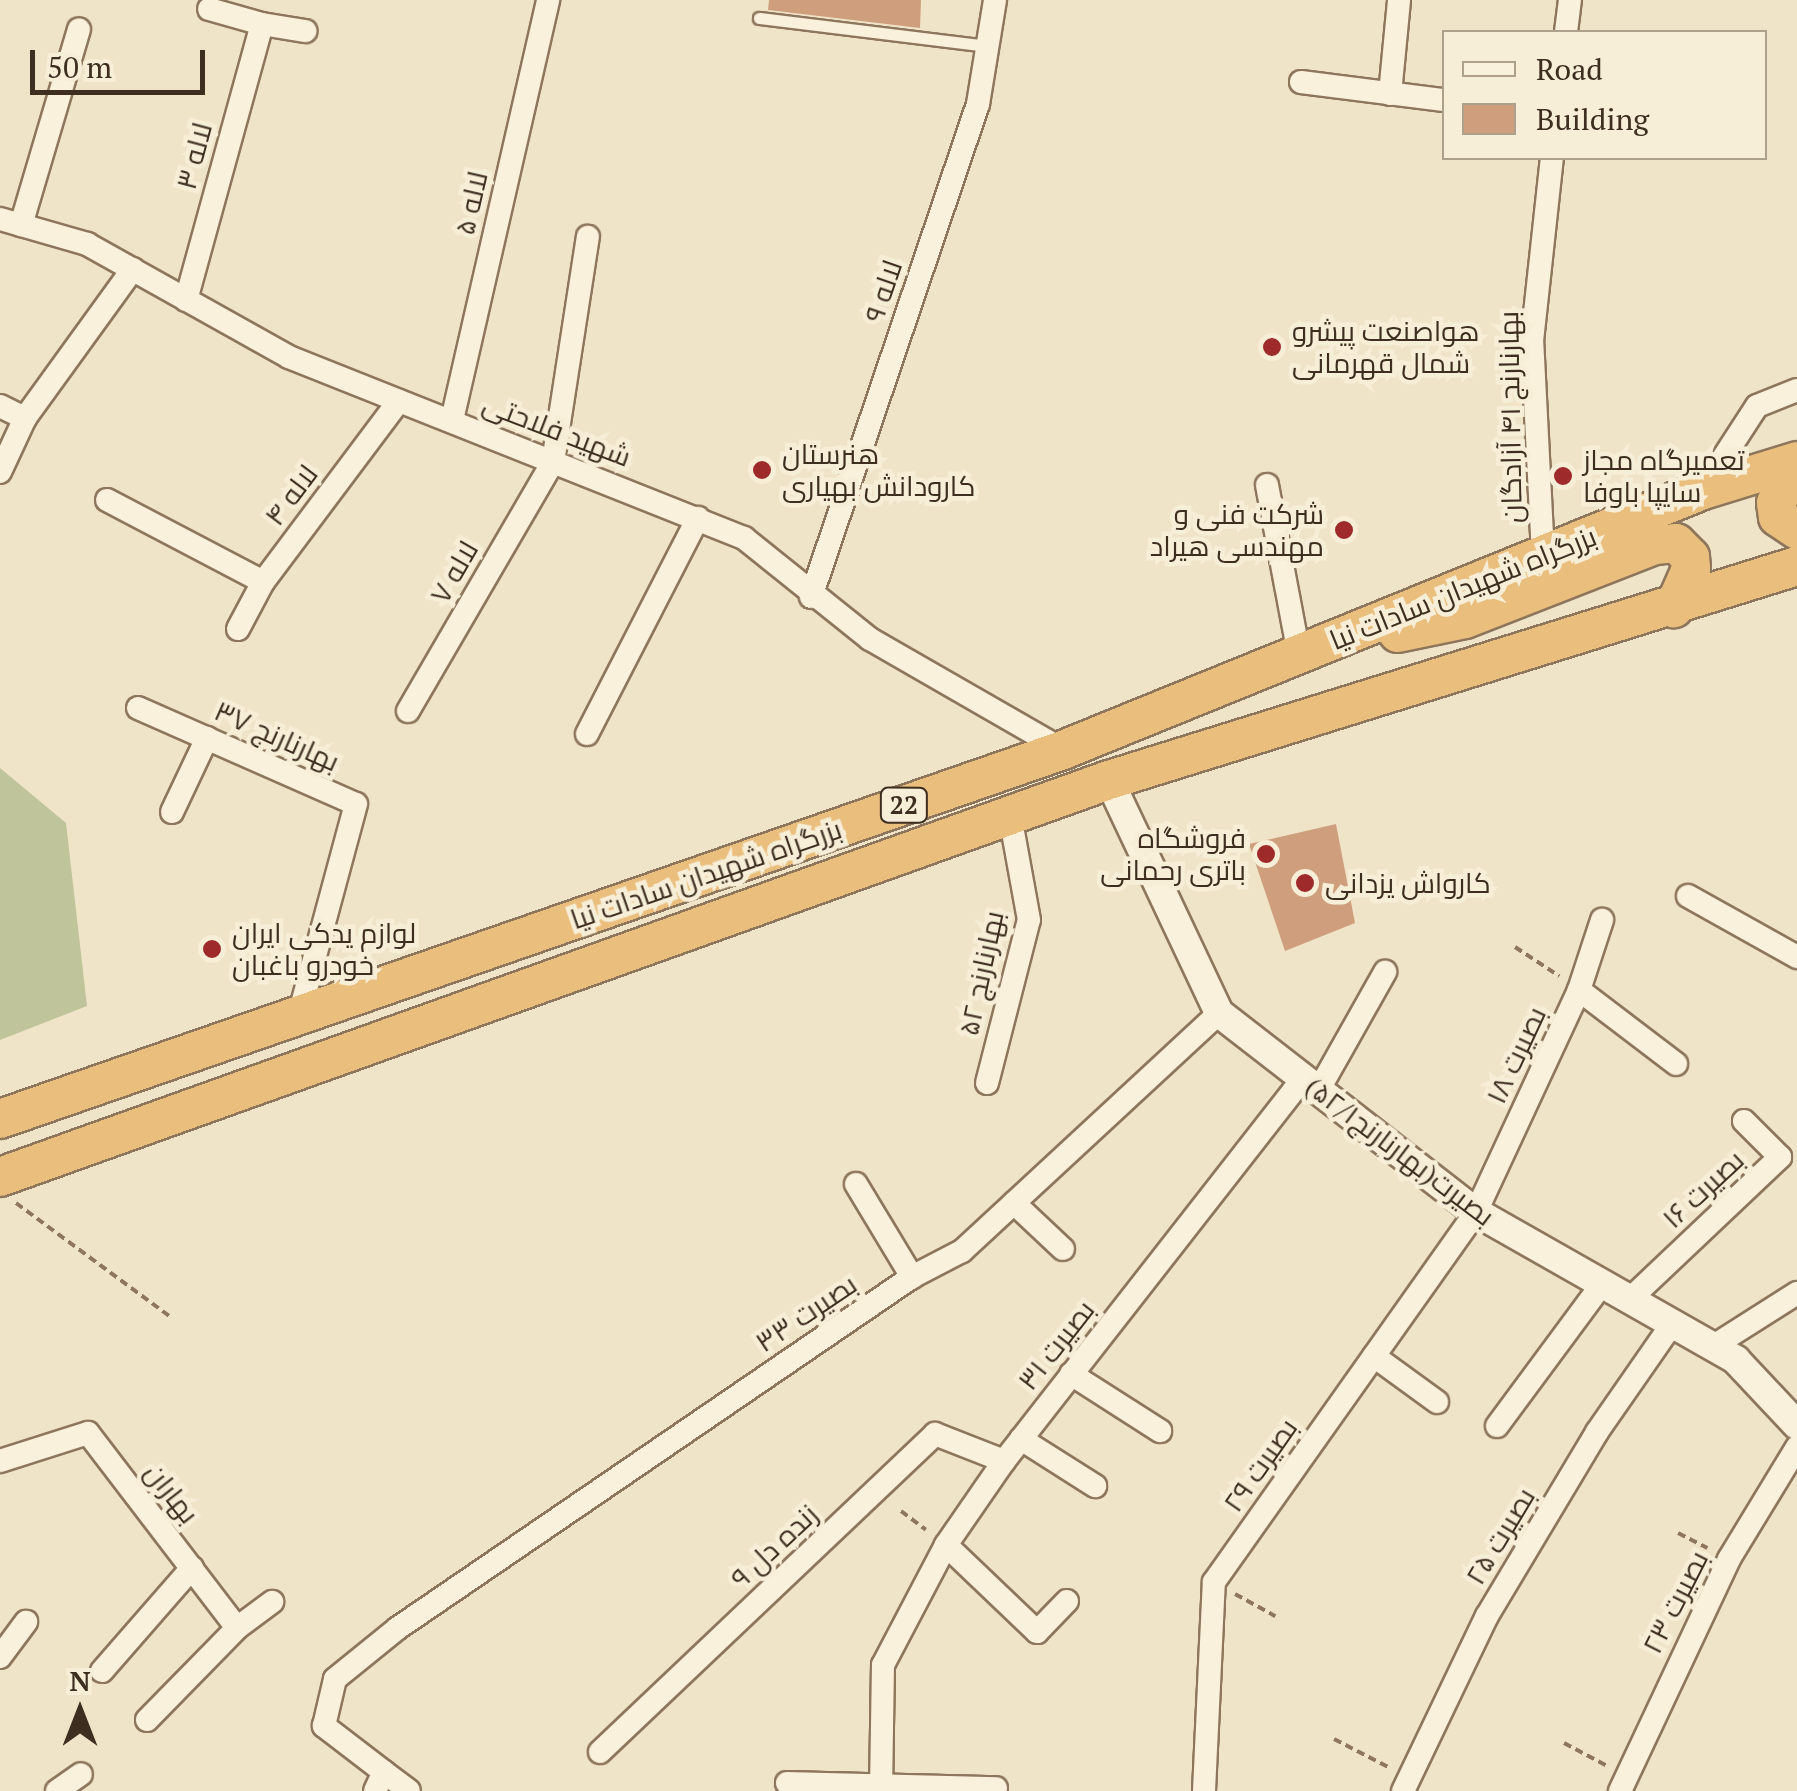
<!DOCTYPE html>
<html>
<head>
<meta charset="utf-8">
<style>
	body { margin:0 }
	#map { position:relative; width:1797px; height:1791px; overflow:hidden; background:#f0e4c8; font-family:"PT Serif",Cairo,serif }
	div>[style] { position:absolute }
	.cemetery>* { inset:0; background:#bfc49a }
	.building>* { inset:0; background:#cf9f7d }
	.path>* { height:4px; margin-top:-2px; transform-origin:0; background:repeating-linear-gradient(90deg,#8d765c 0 8px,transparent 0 13px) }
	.roads { filter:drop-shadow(2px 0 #8d765c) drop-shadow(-2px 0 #8d765c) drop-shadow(0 2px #8d765c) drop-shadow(0 -2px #8d765c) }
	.service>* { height:11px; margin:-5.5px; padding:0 5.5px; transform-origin:5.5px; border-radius:5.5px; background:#faf1dc }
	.minor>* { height:22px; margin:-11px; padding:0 11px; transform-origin:11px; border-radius:11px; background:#faf1dc }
	.tertiary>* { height:28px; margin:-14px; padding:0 14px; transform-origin:14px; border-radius:14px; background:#faf1dc }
	.trunk>* { height:38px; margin:-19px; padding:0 19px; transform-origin:19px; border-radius:19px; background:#eabe7c }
	.dots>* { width:28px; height:28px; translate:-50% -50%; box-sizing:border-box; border:5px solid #f7eed8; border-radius:50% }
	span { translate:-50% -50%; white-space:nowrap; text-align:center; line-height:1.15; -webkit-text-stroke:9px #f7eed8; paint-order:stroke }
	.shield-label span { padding:2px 8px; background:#f7eed8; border:2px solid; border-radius:8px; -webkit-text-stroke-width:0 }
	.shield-label { font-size:25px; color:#3d2e20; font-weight:700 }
	.street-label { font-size:28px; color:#3d2e20 }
	.poi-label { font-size:28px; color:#3d2e20 }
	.left { translate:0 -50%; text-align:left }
	.right { translate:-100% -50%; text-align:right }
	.legend { position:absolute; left:1442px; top:30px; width:325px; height:130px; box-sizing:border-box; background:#f7eed8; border:2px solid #ada18e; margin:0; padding:12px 18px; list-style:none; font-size:30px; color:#3d2e20 }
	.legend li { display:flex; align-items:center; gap:20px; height:50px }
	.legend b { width:50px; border:2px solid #ada18e }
	.north { position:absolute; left:30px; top:1661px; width:100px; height:100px; -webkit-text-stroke:8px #f7eed8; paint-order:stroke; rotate:0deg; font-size:28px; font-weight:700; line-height:40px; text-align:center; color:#3d2e20 }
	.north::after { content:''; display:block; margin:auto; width:35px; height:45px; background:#3d2e20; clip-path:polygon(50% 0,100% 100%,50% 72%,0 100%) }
	.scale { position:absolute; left:30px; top:50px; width:175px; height:45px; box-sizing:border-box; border:5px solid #3d2e20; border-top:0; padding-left:12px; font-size:30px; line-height:35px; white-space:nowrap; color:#3d2e20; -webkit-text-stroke:8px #f7eed8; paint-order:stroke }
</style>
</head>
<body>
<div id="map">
	<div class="cemetery">
		<div style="clip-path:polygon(0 768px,66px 823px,87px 1006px,0 1040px)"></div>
	</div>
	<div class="building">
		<div style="clip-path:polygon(769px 0,921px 0,920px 28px,768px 10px)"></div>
		<div style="clip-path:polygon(1336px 824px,1355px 923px,1285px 951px,1249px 844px)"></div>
	</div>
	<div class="path">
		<div style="left:1515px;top:947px;width:53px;rotate:33.4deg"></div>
		<div style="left:16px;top:1203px;width:190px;rotate:36.4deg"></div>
		<div style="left:901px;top:1511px;width:31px;rotate:37deg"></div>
		<div style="left:1678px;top:1533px;width:33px;rotate:27deg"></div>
		<div style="left:1235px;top:1594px;width:46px;rotate:28.8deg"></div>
		<div style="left:1334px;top:1739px;width:61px;rotate:27.4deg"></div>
		<div style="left:1564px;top:1743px;width:49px;rotate:28.1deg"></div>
	</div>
	<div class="roads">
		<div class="service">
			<div style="left:759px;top:18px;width:231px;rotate:7deg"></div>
		</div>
		<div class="minor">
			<div style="left:262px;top:24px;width:44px;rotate:9.2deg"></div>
			<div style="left:1566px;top:32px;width:32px;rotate:-83deg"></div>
			<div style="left:1301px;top:82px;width:144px;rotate:7.2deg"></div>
			<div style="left:1390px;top:94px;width:94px;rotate:-84.5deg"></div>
			<div style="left:0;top:219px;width:91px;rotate:16deg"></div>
			<div style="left:87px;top:244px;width:231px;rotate:29.2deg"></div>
			<div style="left:289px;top:357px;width:490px;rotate:21.7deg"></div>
			<div style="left:744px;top:538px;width:161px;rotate:38.7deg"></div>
			<div style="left:870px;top:639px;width:223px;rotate:29.9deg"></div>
			<div style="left:21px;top:225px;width:204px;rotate:-73.5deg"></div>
			<div style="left:186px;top:300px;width:286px;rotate:-74.6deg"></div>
			<div style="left:262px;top:24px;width:55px;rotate:-164.2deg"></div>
			<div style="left:0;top:406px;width:28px;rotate:26deg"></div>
			<div style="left:25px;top:418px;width:184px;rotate:-54.1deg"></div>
			<div style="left:452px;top:420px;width:431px;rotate:-77.1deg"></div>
			<div style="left:0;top:472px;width:60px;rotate:-65.2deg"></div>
			<div style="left:1267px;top:485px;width:172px;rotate:79.3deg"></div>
			<div style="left:1703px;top:489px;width:99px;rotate:-57deg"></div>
			<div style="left:1757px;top:406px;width:43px;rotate:-21.8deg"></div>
			<div style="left:107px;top:500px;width:176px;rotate:27.7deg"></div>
			<div style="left:1543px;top:555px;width:214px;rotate:-92.9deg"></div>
			<div style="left:1532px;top:341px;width:184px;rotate:-83.8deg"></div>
			<div style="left:811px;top:597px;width:521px;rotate:-71.29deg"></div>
			<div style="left:978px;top:104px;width:105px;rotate:-80.7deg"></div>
			<div style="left:238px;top:629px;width:53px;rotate:-62deg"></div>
			<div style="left:263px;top:582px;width:226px;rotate:-53.1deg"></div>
			<div style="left:138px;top:708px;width:238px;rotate:23.8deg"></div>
			<div style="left:356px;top:804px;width:219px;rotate:105.1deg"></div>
			<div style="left:408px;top:711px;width:288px;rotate:-59.8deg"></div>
			<div style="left:553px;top:462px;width:228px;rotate:-81.2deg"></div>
			<div style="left:587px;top:734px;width:243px;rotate:-62.8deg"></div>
			<div style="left:172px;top:812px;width:82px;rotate:-64.7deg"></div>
			<div style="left:1688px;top:896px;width:125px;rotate:29.2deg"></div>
			<div style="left:1579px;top:990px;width:122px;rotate:37.3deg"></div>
			<div style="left:987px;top:1083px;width:168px;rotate:-75.6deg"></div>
			<div style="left:1029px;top:920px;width:107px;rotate:-100.3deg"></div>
			<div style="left:1318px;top:1091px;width:137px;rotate:-60.6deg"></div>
			<div style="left:856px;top:1184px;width:109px;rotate:58.9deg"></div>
			<div style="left:1014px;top:1203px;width:67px;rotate:43.2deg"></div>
			<div style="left:1629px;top:1300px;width:208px;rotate:-43.4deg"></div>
			<div style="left:1780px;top:1157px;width:51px;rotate:-135deg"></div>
			<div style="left:1712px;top:1347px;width:101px;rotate:-32.4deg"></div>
			<div style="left:1374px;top:1356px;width:78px;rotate:36.1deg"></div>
			<div style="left:1071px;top:1374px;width:106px;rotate:32.6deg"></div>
			<div style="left:1497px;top:1426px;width:177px;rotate:-53.5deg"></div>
			<div style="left:1021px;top:1439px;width:88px;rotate:32.4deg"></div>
			<div style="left:0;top:1461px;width:92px;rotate:-17.7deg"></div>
			<div style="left:88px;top:1433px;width:245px;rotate:52.6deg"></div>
			<div style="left:237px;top:1628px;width:44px;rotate:-36.6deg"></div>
			<div style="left:946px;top:1545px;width:126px;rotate:43.7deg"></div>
			<div style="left:1037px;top:1632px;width:43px;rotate:-45.9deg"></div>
			<div style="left:0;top:1657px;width:44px;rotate:-53.4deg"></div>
			<div style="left:102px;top:1671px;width:137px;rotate:-48.9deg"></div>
			<div style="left:147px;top:1720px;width:129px;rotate:-45.6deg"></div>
			<div style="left:600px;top:1752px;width:462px;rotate:-43.5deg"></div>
			<div style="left:935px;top:1434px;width:74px;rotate:21.4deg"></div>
			<div style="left:384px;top:1772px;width:31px;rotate:37deg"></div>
			<div style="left:787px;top:1783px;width:209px;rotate:1.4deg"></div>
			<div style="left:57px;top:1791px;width:29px;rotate:-35deg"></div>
			<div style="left:375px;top:1791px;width:21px;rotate:-65deg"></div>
			<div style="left:384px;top:1772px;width:76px;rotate:-142.5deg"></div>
			<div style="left:324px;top:1726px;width:48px;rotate:-76.8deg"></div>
			<div style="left:335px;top:1679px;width:81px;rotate:-39deg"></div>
			<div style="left:398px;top:1628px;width:622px;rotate:-34.33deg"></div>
			<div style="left:912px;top:1277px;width:56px;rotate:-27.5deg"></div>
			<div style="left:962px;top:1251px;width:350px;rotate:-42.8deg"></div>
			<div style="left:881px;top:1791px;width:126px;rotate:-89.1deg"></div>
			<div style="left:883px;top:1665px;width:136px;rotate:-62.3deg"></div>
			<div style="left:946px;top:1545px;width:102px;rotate:-55.4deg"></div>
			<div style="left:1004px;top:1461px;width:484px;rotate:-52deg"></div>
			<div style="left:1204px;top:1791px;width:209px;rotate:-87.3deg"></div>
			<div style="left:1214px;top:1582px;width:453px;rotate:-54.7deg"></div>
			<div style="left:1476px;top:1212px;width:245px;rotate:-65.1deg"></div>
			<div style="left:1579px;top:990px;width:74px;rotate:-71.8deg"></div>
			<div style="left:1403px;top:1791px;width:194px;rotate:-64.4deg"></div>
			<div style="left:1487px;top:1616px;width:214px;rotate:-59.1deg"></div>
			<div style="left:1597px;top:1432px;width:131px;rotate:-55.2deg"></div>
			<div style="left:1620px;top:1791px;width:256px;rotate:-64.8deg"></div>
			<div style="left:1729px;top:1559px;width:131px;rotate:-58.7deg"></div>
		</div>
		<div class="tertiary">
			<div style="left:1109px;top:780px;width:258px;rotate:64.7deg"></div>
			<div style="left:1219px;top:1013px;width:325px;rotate:37.8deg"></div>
			<div style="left:1476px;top:1212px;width:299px;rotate:29.6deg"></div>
			<div style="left:1736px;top:1360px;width:89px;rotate:46.8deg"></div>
		</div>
		<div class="trunk">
			<div style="left:1797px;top:463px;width:45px;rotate:117.7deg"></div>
			<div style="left:1776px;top:503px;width:14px;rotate:82deg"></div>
			<div style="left:1778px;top:517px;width:23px;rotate:34deg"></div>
			<div style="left:1398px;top:633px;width:68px;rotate:-11.8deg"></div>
			<div style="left:1465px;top:619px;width:204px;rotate:-21.3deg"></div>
			<div style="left:1655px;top:545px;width:21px;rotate:-5deg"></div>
			<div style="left:1676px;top:543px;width:20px;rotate:45deg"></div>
			<div style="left:1690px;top:557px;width:12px;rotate:85deg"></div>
			<div style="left:1691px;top:569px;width:43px;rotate:113.6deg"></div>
			<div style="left:0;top:1119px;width:1125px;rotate:-19.14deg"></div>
			<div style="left:1063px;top:750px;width:691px;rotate:-22.11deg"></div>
			<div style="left:1703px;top:490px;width:98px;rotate:-17.1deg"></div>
			<div style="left:0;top:1177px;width:1178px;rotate:-19.7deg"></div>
			<div style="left:1109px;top:780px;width:721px;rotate:-17.28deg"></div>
		</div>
	</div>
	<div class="dots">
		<div style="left:1272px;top:347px;background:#9e2a2b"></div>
		<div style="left:762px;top:470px;background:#9e2a2b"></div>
		<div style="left:1563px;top:476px;background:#9e2a2b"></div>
		<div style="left:1344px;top:530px;background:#9e2a2b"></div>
		<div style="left:1266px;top:854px;background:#9e2a2b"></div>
		<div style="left:1305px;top:883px;background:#9e2a2b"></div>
		<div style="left:212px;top:949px;background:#9e2a2b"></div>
	</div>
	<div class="shield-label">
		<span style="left:904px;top:805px">22</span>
	</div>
	<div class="street-label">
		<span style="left:194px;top:156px;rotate:-75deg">لاله ۳</span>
		<span style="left:471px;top:203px;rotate:-77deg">لاله ۵</span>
		<span style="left:883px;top:291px;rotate:-71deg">لاله ۹</span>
		<span style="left:1510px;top:417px;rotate:-91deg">بهارنارنج ۴۱ آزادگان</span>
		<span style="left:557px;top:430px;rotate:21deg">شهید فلاحتی</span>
		<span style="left:291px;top:495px;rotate:-53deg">لاله ۴</span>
		<span style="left:454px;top:572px;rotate:-60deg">لاله ۷</span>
		<span style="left:1463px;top:588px;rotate:-22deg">بزرگراه شهیدان سادات نیا</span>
		<span style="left:277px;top:736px;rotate:24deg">بهارنارنج ۳۷</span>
		<span style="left:706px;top:874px;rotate:-19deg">بزرگراه شهیدان سادات نیا</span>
		<span style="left:981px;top:973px;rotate:-78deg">بهارنارنج ۵۲</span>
		<span style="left:1516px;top:1055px;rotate:-65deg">بصیرت ۱۸</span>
		<span style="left:1400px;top:1151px;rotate:37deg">بصیرت(بهارنارنج۵۲/۱)</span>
		<span style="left:1703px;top:1189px;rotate:-43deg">بصیرت ۱۶</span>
		<span style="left:806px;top:1313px;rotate:-34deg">بصیرت ۳۳</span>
		<span style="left:1056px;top:1345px;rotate:-52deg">بصیرت ۳۱</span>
		<span style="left:1260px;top:1465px;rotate:-55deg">بصیرت ۲۹</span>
		<span style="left:172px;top:1493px;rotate:52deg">بهاران</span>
		<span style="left:1500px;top:1536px;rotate:-59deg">بصیرت ۲۵</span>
		<span style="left:774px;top:1546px;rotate:-43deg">زنده دل ۹</span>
		<span style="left:1675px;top:1602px;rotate:-63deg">بصیرت ۲۳</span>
	</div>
	<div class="poi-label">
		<span class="left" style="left:1292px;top:347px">هواصنعت پیشرو<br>شمال قهرمانی</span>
		<span class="left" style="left:782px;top:470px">هنرستان<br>کارودانش بهیاری</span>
		<span class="left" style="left:1583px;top:476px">تعمیرگاه مجاز<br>سایپا باوفا</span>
		<span class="right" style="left:1324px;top:530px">شرکت فنی و<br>مهندسی هیراد</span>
		<span class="right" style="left:1246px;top:854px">فروشگاه<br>باتری رحمانی</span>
		<span class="left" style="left:1325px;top:883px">کارواش یزدانی</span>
		<span class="left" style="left:232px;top:949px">لوازم یدکی ایران<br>خودرو باغبان</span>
	</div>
	<ul class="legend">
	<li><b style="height:12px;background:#faf1dc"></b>Road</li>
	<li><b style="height:28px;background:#cf9f7d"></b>Building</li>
	</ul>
	<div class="north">N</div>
	<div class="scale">50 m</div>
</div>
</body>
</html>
